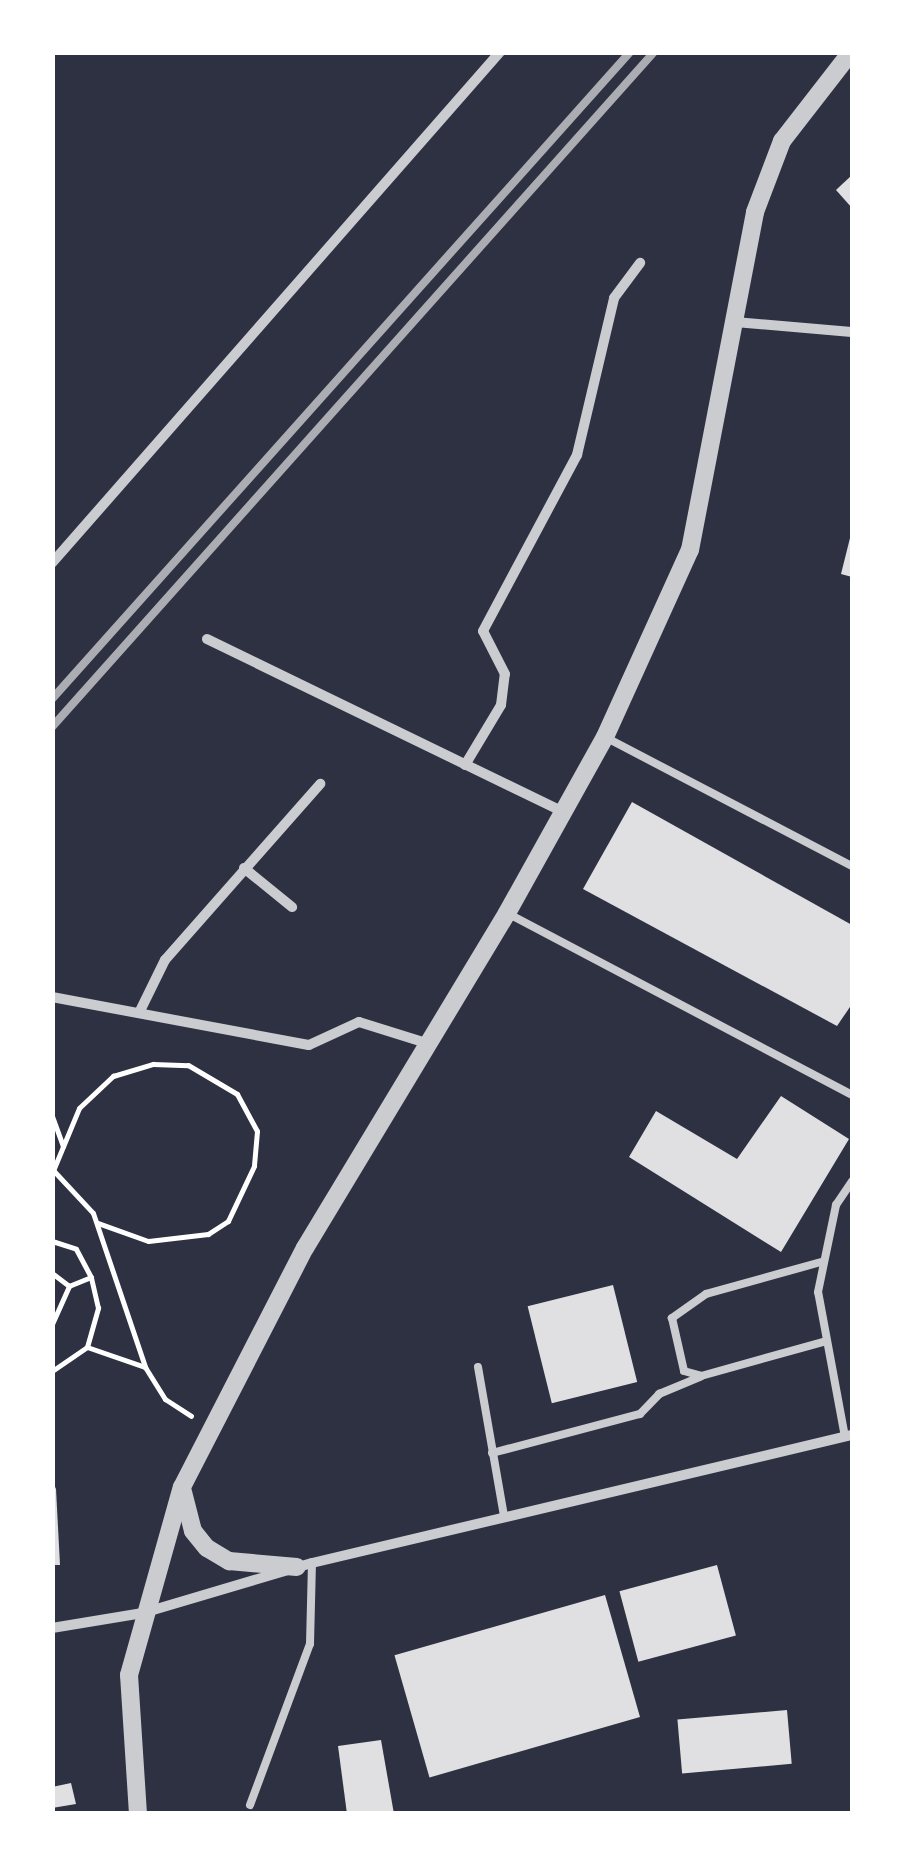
<!DOCTYPE html>
<html>
<head>
<meta charset="utf-8">
<style>
	body { margin:0 }
	#map { position:relative; width:905px; height:1866px; overflow:hidden; background:#2d3142; font-family:Montserrat,sans-serif }
	div>[style] { position:absolute }
	.building>* { inset:0; background:#e0e0e3; transform-origin:0 0 }
	.path>* { height:5px; margin:-2.5px; padding:0 2.5px; transform-origin:2.5px; border-radius:2.5px; background:#fff }
	.service>* { height:8px; margin:-4px; padding:0 4px; transform-origin:4px; border-radius:4px; background:#caccd0 }
	.minor>* { height:10px; margin:-5px; padding:0 5px; transform-origin:5px; border-radius:5px; background:#caccd0 }
	.tertiary>* { height:18px; margin:-9px; padding:0 9px; transform-origin:9px; border-radius:9px; background:#caccd0 }
	.rail>* { height:8px; margin:-4px; padding:0 4px; transform-origin:4px; border-radius:4px; background:#abadb3 }
	span { translate:-50% -50%; white-space:nowrap; text-align:center; line-height:1.15; -webkit-text-stroke:9px #fff; paint-order:stroke }
	.frame { position:absolute; inset:0; border:55px solid #fff; pointer-events:none }
</style>
</head>
<body>
<div id="map">
	<div class="building">
		<div style="clip-path:polygon(852px 175px,852px 208px,836px 190px)"></div>
		<div style="clip-path:polygon(851px 534px,852px 534px,852px 577px,841px 574px)"></div>
		<div style="clip-path:polygon(632px 802px,852px 925px,852px 1004px,837px 1026px,583px 889px)"></div>
		<div style="clip-path:polygon(781px 1096px,849px 1139px,781px 1252px,629px 1157px,656px 1111px,737px 1159px)"></div>
		<div style="left:613px;top:1285px;width:100px;height:88px;rotate:76deg"></div>
		<div style="clip-path:polygon(52px 1480px,56px 1489px,60px 1565px,52px 1565px)"></div>
		<div style="left:717px;top:1565px;width:73px;height:101px;rotate:75deg"></div>
		<div style="left:605px;top:1595px;width:127px;height:219px;rotate:74deg"></div>
		<div style="left:787px;top:1710px;width:54px;height:110px;rotate:85deg"></div>
		<div style="clip-path:polygon(381px 1740px,394px 1814px,347px 1814px,338px 1746px)"></div>
		<div style="clip-path:polygon(71px 1783px,76px 1804px,52px 1808px,52px 1787px)"></div>
	</div>
	<div class="path">
		<div style="left:52px;top:1116px;width:32px;rotate:70deg"></div>
		<div style="left:52px;top:1169px;width:60px;rotate:47deg"></div>
		<div style="left:93px;top:1213px;width:163px;rotate:71.3deg"></div>
		<div style="left:145px;top:1367px;width:38px;rotate:58deg"></div>
		<div style="left:165px;top:1399px;width:31px;rotate:33deg"></div>
		<div style="left:52px;top:1173px;width:70px;rotate:-67.4deg"></div>
		<div style="left:79px;top:1108px;width:47px;rotate:-43.3deg"></div>
		<div style="left:113px;top:1076px;width:42px;rotate:-16.7deg"></div>
		<div style="left:153px;top:1064px;width:35px;rotate:2deg"></div>
		<div style="left:188px;top:1065px;width:57px;rotate:30.6deg"></div>
		<div style="left:237px;top:1094px;width:42px;rotate:61.6deg"></div>
		<div style="left:257px;top:1131px;width:35px;rotate:95deg"></div>
		<div style="left:254px;top:1166px;width:61px;rotate:115.3deg"></div>
		<div style="left:228px;top:1221px;width:24px;rotate:147deg"></div>
		<div style="left:208px;top:1234px;width:60px;rotate:173.3deg"></div>
		<div style="left:148px;top:1241px;width:53px;rotate:-160.2deg"></div>
		<div style="left:52px;top:1241px;width:25px;rotate:18deg"></div>
		<div style="left:76px;top:1249px;width:32px;rotate:62deg"></div>
		<div style="left:91px;top:1277px;width:24px;rotate:158deg"></div>
		<div style="left:69px;top:1286px;width:21px;rotate:-143deg"></div>
		<div style="left:52px;top:1324px;width:42px;rotate:-65.9deg"></div>
		<div style="left:87px;top:1347px;width:41px;rotate:-74.2deg"></div>
		<div style="left:98px;top:1308px;width:31px;rotate:-103deg"></div>
		<div style="left:52px;top:1371px;width:42px;rotate:-34.4deg"></div>
		<div style="left:87px;top:1347px;width:61px;rotate:19deg"></div>
	</div>
	<div class="service">
		<div style="left:605px;top:737px;width:279px;rotate:27.6deg"></div>
		<div style="left:507px;top:913px;width:390px;rotate:27.8deg"></div>
		<div style="left:821px;top:1262px;width:119px;rotate:164.5deg"></div>
		<div style="left:706px;top:1294px;width:42px;rotate:144.8deg"></div>
		<div style="left:672px;top:1318px;width:54px;rotate:77.2deg"></div>
		<div style="left:684px;top:1371px;width:18px;rotate:16deg"></div>
		<div style="left:701px;top:1376px;width:130px;rotate:-15.6deg"></div>
		<div style="left:478px;top:1367px;width:151px;rotate:80.1deg"></div>
		<div style="left:845px;top:1437px;width:147px;rotate:-100.5deg"></div>
		<div style="left:818px;top:1292px;width:89px;rotate:-78.3deg"></div>
		<div style="left:836px;top:1205px;width:29px;rotate:-56deg"></div>
		<div style="left:492px;top:1453px;width:153px;rotate:-14.8deg"></div>
		<div style="left:640px;top:1414px;width:28px;rotate:-46deg"></div>
		<div style="left:659px;top:1394px;width:44px;rotate:-22.5deg"></div>
		<div style="left:250px;top:1805px;width:172px;rotate:-69.6deg"></div>
		<div style="left:310px;top:1644px;width:81px;rotate:-88.6deg"></div>
	</div>
	<div class="minor">
		<div style="left:735px;top:322px;width:117px;rotate:4.9deg"></div>
		<div style="left:52px;top:563px;width:680px;rotate:-48.76deg"></div>
		<div style="left:207px;top:639px;width:394px;rotate:25.9deg"></div>
		<div style="left:465px;top:765px;width:70px;rotate:-59deg"></div>
		<div style="left:501px;top:705px;width:31px;rotate:-83deg"></div>
		<div style="left:505px;top:674px;width:48px;rotate:-117.1deg"></div>
		<div style="left:483px;top:631px;width:200px;rotate:-61.9deg"></div>
		<div style="left:577px;top:455px;width:161px;rotate:-76.7deg"></div>
		<div style="left:614px;top:298px;width:44px;rotate:-53.4deg"></div>
		<div style="left:244px;top:868px;width:62px;rotate:39.1deg"></div>
		<div style="left:52px;top:997px;width:261px;rotate:10.6deg"></div>
		<div style="left:309px;top:1045px;width:55px;rotate:-24.7deg"></div>
		<div style="left:359px;top:1022px;width:73px;rotate:17.4deg"></div>
		<div style="left:139px;top:1013px;width:59px;rotate:-63.9deg"></div>
		<div style="left:165px;top:960px;width:235px;rotate:-48.6deg"></div>
		<div style="left:52px;top:1628px;width:92px;rotate:-9.4deg"></div>
		<div style="left:143px;top:1613px;width:176px;rotate:-16.5deg"></div>
		<div style="left:312px;top:1563px;width:555px;rotate:-13.34deg"></div>
	</div>
	<div class="tertiary">
		<div style="left:183px;top:1492px;width:40px;rotate:75.6deg"></div>
		<div style="left:193px;top:1531px;width:22px;rotate:51deg"></div>
		<div style="left:207px;top:1548px;width:26px;rotate:31deg"></div>
		<div style="left:229px;top:1561px;width:68px;rotate:5deg"></div>
		<div style="left:138px;top:1814px;width:139px;rotate:-93.7deg"></div>
		<div style="left:129px;top:1675px;width:195px;rotate:-74.3deg"></div>
		<div style="left:182px;top:1487px;width:269px;rotate:-62.8deg"></div>
		<div style="left:305px;top:1248px;width:391px;rotate:-58.9deg"></div>
		<div style="left:507px;top:913px;width:201px;rotate:-60.9deg"></div>
		<div style="left:605px;top:737px;width:205px;rotate:-65.6deg"></div>
		<div style="left:690px;top:550px;width:344px;rotate:-79.1deg"></div>
		<div style="left:755px;top:212px;width:76px;rotate:-69.2deg"></div>
		<div style="left:782px;top:141px;width:113px;rotate:-52.2deg"></div>
	</div>
	<div class="rail">
		<div style="left:52px;top:699px;width:868px;rotate:-48.22deg"></div>
		<div style="left:52px;top:727px;width:904px;rotate:-48.27deg"></div>
	</div>
	<div class="frame"></div>
</div>
</body>
</html>
